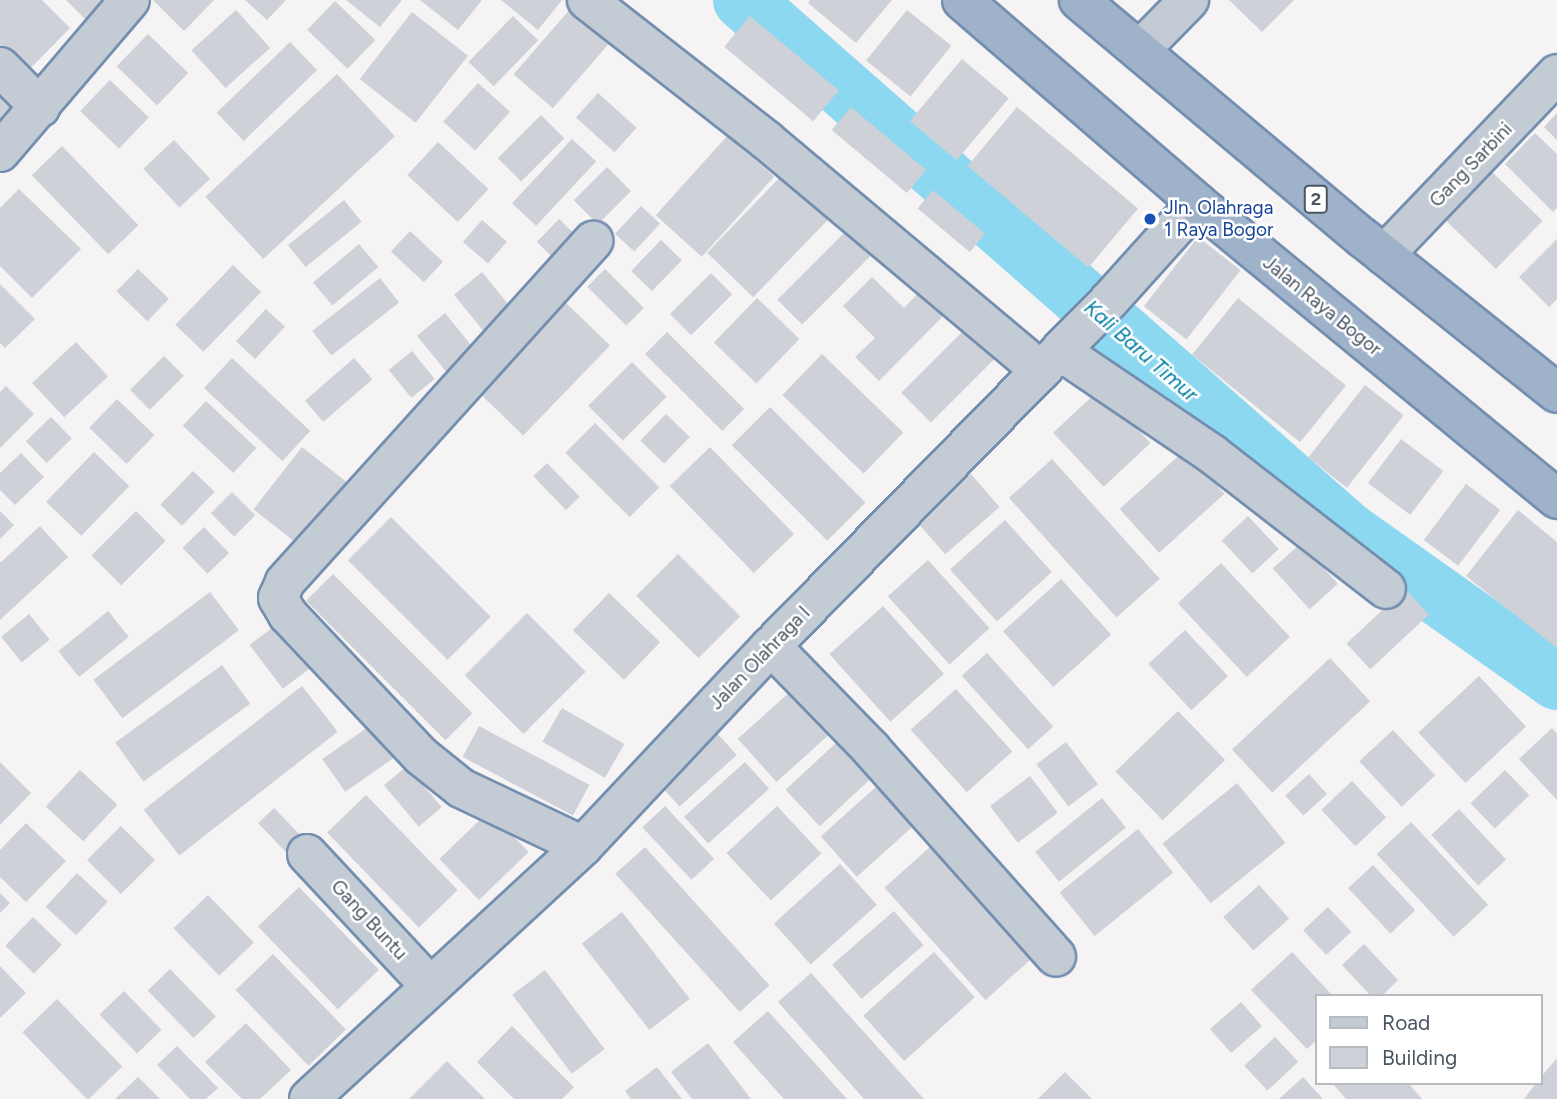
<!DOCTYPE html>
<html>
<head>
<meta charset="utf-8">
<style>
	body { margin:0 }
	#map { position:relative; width:1557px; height:1099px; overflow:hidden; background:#f5f3f3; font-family:Figtree,sans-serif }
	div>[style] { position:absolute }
	.canal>* { height:60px; margin:-30px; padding:0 30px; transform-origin:30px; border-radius:30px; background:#8cd8f1 }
	.building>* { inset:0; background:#ced1d7; transform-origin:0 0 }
	.roads { filter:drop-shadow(2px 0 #748eaf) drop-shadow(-2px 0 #748eaf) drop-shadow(0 2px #748eaf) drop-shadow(0 -2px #748eaf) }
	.minor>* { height:38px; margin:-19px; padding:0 19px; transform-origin:19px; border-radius:19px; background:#c3ccd4 }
	.trunk>* { height:38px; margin:-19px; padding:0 19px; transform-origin:19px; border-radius:19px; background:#9eb2ca }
	.dots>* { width:19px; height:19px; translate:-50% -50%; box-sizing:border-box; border:4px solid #fff; border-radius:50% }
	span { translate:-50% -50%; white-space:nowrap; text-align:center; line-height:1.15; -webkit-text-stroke:5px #fff; paint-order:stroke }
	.shield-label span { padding:2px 5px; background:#fff; border:2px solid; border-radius:5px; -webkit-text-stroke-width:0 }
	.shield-label { font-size:18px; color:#495561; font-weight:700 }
	.street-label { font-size:19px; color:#495561 }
	.transit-label { font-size:19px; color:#164399 }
	.left { translate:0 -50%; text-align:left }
	.water-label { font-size:21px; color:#0680a7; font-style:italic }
	.legend { position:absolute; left:1315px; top:994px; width:228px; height:91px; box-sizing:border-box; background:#fff; border:2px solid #b6bbc0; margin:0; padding:9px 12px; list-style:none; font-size:21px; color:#495561 }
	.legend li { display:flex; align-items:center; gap:14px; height:35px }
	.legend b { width:35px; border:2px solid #b6bbc0 }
</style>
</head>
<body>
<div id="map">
	<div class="canal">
		<div style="left:743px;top:0;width:806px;rotate:41.33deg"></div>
		<div style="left:1348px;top:532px;width:256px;rotate:35.3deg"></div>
	</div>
	<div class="building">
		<div style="clip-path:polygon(0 0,42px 0,70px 28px,20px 79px,0 59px)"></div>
		<div style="clip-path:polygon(66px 0,106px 0,86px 20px)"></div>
		<div style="clip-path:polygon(153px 0,214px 0,184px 31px)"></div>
		<div style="clip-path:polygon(245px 0,286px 0,267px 20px)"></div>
		<div style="clip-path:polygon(346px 0,402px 0,380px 27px)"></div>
		<div style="clip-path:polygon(420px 0,482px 0,458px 30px)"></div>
		<div style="clip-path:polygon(501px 0,562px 0,538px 30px)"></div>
		<div style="clip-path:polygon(810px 0,892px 0,856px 43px,808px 3px)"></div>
		<div style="clip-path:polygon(1229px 0,1294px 0,1262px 32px)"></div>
		<div style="left:335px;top:1px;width:56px;height:40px;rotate:44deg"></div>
		<div style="left:572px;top:7px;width:52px;height:89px;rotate:41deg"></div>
		<div style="left:236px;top:10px;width:51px;height:60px;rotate:48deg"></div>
		<div style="left:907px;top:10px;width:57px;height:65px;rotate:39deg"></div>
		<div style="left:412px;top:12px;width:71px;height:85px;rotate:38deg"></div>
		<div style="left:513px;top:16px;width:35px;height:64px;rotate:44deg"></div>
		<div style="left:750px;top:16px;width:116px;height:40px;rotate:40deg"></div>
		<div style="left:148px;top:34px;width:56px;height:45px;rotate:44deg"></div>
		<div style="left:290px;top:42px;width:39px;height:102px;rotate:46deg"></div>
		<div style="left:962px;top:59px;width:61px;height:81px;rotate:40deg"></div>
		<div style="left:337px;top:74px;width:85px;height:180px;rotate:47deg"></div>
		<div style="clip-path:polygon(0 76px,24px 100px,0 124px)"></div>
		<div style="left:110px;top:80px;width:54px;height:43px;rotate:44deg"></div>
		<div style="left:478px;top:83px;width:43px;height:52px;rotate:42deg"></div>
		<div style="left:598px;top:93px;width:52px;height:33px;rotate:42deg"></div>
		<div style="left:851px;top:107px;width:98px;height:30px;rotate:40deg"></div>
		<div style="left:1017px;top:107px;width:158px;height:77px;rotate:40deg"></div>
		<div style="clip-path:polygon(1557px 113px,1557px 140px,1544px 127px)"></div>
		<div style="left:541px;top:115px;width:33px;height:61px;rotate:45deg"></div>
		<div style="clip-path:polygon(1535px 133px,1557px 154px,1557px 208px,1553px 212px,1505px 164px)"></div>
		<div style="left:728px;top:135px;width:62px;height:108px;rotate:42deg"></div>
		<div style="left:572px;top:139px;width:33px;height:88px;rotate:43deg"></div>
		<div style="left:174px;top:140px;width:53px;height:42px;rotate:47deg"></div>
		<div style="left:438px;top:142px;width:69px;height:45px;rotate:43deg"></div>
		<div style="left:62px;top:146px;width:110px;height:42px;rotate:46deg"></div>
		<div style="left:607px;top:167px;width:34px;height:47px;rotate:45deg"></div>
		<div style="left:787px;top:170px;width:64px;height:115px;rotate:44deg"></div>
		<div style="left:1490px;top:170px;width:73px;height:67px;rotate:44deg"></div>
		<div style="clip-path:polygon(19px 189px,81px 249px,32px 298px,0 266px,0 208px)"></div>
		<div style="left:933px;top:190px;width:68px;height:24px;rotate:40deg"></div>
		<div style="left:344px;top:200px;width:28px;height:72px;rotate:51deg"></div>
		<div style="left:641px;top:206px;width:26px;height:38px;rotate:43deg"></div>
		<div style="left:559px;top:219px;width:35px;height:32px;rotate:44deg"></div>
		<div style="left:482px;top:220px;width:33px;height:29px;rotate:41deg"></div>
		<div style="left:853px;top:224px;width:35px;height:107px;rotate:45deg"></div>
		<div style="left:410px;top:231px;width:45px;height:28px;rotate:43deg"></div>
		<div style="left:1198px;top:237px;width:54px;height:88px;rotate:38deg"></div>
		<div style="clip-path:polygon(1557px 239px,1557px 299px,1549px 307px,1519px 277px)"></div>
		<div style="left:661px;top:240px;width:29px;height:43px;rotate:44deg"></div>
		<div style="left:359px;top:244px;width:30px;height:60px;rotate:50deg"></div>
		<div style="left:233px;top:265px;width:39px;height:83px;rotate:44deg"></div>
		<div style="left:138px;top:269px;width:43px;height:31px;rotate:44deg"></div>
		<div style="left:605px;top:269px;width:55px;height:25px;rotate:45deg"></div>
		<div style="left:482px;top:272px;width:49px;height:36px;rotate:51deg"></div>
		<div style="left:711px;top:273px;width:30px;height:58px;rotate:45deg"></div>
		<div style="clip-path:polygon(872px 277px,904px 308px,925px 286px,949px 310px,879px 381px,855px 357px,875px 338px,843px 306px)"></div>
		<div style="left:380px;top:278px;width:31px;height:86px;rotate:52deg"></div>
		<div style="clip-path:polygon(0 284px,35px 319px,5px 348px,0 343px)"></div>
		<div style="left:757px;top:298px;width:59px;height:62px;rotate:44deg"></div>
		<div style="left:1238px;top:298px;width:139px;height:73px;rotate:39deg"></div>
		<div style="left:564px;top:301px;width:64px;height:125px;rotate:44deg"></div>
		<div style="left:266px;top:309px;width:26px;height:44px;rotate:43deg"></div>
		<div style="left:445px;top:313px;width:48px;height:36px;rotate:51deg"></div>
		<div style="left:967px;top:327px;width:42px;height:93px;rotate:45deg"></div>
		<div style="left:667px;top:332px;width:109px;height:31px;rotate:45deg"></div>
		<div style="left:76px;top:342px;width:47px;height:60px;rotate:47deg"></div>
		<div style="left:412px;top:351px;width:36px;height:30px;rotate:51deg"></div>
		<div style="left:822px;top:354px;width:113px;height:57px;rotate:44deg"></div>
		<div style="left:164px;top:356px;width:28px;height:48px;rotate:45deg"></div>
		<div style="left:232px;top:358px;width:107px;height:41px;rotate:43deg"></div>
		<div style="left:354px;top:358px;width:28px;height:65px;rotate:49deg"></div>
		<div style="left:632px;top:362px;width:49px;height:62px;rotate:45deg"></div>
		<div style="left:1365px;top:385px;width:49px;height:92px;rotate:38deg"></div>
		<div style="clip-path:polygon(6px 386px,34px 414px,0 448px,0 392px)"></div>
		<div style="left:1100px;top:389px;width:74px;height:64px;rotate:47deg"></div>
		<div style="left:117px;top:399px;width:52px;height:40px;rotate:44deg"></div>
		<div style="left:206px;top:401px;width:69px;height:34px;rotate:43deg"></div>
		<div style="left:770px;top:407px;width:135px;height:54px;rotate:45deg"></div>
		<div style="left:666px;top:414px;width:33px;height:37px;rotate:44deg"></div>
		<div style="left:51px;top:417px;width:30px;height:35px;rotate:46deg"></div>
		<div style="left:595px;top:423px;width:91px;height:42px;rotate:45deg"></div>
		<div style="left:1401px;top:439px;width:53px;height:55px;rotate:37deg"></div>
		<div style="left:302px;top:447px;width:60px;height:79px;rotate:38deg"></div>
		<div style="left:710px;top:447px;width:121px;height:56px;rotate:46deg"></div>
		<div style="left:1185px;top:450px;width:59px;height:88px;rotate:48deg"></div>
		<div style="left:94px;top:452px;width:49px;height:69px;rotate:44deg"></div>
		<div style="clip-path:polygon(21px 453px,44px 477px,15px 505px,0 490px,0 473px)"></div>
		<div style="left:1052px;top:459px;width:161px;height:58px;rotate:48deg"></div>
		<div style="left:547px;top:463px;width:47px;height:19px;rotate:46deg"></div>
		<div style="left:193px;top:471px;width:30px;height:47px;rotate:44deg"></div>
		<div style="left:970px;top:473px;width:45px;height:72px;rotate:49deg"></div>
		<div style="left:1466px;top:484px;width:43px;height:70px;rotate:37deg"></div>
		<div style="left:232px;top:492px;width:33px;height:30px;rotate:45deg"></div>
		<div style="clip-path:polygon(1518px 510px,1557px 542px,1557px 648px,1466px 576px)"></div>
		<div style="clip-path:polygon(0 511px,14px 525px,0 539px)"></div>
		<div style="left:136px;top:511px;width:42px;height:63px;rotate:45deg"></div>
		<div style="left:1248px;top:516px;width:45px;height:36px;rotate:47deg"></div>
		<div style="left:391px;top:517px;width:141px;height:61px;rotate:45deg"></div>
		<div style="left:1005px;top:520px;width:70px;height:74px;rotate:48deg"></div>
		<div style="clip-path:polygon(40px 526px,68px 557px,0 620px,0 563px)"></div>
		<div style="left:204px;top:527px;width:36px;height:30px;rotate:46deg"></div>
		<div style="left:1301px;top:543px;width:55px;height:38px;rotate:48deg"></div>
		<div style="left:678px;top:554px;width:88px;height:59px;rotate:45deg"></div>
		<div style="left:928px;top:560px;width:92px;height:54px;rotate:48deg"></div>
		<div style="left:1221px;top:563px;width:101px;height:59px;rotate:47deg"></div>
		<div style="left:333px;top:574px;width:197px;height:38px;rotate:45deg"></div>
		<div style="left:1061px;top:579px;width:75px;height:78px;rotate:48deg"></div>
		<div style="left:1405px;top:589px;width:35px;height:80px;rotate:47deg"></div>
		<div style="left:210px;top:592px;width:48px;height:146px;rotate:53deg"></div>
		<div style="left:609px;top:593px;width:71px;height:52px;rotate:44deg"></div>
		<div style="left:883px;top:606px;width:91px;height:72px;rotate:48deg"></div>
		<div style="left:108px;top:611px;width:33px;height:64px;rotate:51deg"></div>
		<div style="left:527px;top:613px;width:83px;height:88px;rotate:45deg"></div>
		<div style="left:29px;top:614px;width:33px;height:36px;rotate:51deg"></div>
		<div style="left:284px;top:619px;width:55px;height:43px;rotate:53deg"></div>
		<div style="left:1185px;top:630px;width:63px;height:50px;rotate:47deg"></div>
		<div style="left:987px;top:653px;width:99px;height:34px;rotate:48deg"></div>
		<div style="left:1330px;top:658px;width:59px;height:134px;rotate:47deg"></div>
		<div style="left:222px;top:665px;width:48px;height:132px;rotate:54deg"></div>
		<div style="left:1479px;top:676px;width:69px;height:83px;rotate:47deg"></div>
		<div style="left:302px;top:686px;width:58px;height:201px;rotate:52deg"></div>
		<div style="left:956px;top:689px;width:84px;height:61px;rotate:48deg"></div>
		<div style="left:792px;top:690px;width:58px;height:73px;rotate:48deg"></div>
		<div style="left:562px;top:708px;width:72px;height:39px;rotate:30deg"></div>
		<div style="left:1178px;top:711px;width:68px;height:87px;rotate:46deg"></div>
		<div style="left:378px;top:720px;width:40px;height:68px;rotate:55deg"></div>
		<div style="left:479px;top:726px;width:125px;height:35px;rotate:28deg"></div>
		<div style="clip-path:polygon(1552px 728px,1557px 734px,1557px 800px,1519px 759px)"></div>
		<div style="left:1393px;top:730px;width:62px;height:46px;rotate:47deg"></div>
		<div style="left:716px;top:732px;width:31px;height:77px;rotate:48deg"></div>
		<div style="left:839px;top:740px;width:50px;height:73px;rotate:47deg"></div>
		<div style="left:1066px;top:742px;width:53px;height:37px;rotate:53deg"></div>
		<div style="clip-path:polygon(0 762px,31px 793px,0 825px)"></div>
		<div style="left:745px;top:762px;width:36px;height:82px;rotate:48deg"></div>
		<div style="left:407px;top:766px;width:54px;height:30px;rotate:50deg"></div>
		<div style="left:80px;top:770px;width:51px;height:50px;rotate:43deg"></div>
		<div style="left:1505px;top:770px;width:35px;height:48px;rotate:46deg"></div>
		<div style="left:1309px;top:774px;width:27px;height:32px;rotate:48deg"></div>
		<div style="left:1030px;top:776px;width:46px;height:50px;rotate:53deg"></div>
		<div style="left:1352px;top:781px;width:50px;height:42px;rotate:47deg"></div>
		<div style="left:1237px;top:783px;width:77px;height:96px;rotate:51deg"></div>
		<div style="left:878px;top:785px;width:54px;height:77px;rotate:48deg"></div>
		<div style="left:366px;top:795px;width:132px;height:54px;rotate:46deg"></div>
		<div style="left:1102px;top:798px;width:38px;height:86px;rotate:51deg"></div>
		<div style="left:665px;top:806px;width:72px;height:31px;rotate:47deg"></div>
		<div style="left:777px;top:806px;width:65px;height:69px;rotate:47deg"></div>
		<div style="left:274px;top:808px;width:45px;height:22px;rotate:46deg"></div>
		<div style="left:1459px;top:809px;width:69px;height:38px;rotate:47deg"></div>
		<div style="left:489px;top:811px;width:57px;height:69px;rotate:46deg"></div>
		<div style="left:1411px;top:822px;width:113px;height:47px;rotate:47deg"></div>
		<div style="clip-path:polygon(26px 823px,66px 861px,26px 902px,0 877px,0 850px)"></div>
		<div style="left:121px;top:826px;width:48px;height:48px;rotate:45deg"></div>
		<div style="left:1138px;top:829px;width:56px;height:101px;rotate:51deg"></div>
		<div style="left:941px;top:837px;width:151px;height:76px;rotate:48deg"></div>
		<div style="left:645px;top:847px;width:186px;height:40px;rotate:48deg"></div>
		<div style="left:840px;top:864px;width:55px;height:89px;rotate:48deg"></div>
		<div style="left:1373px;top:865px;width:62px;height:34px;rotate:47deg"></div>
		<div style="left:77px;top:873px;width:42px;height:46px;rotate:43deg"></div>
		<div style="left:1259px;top:885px;width:45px;height:48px;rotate:48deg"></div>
		<div style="left:299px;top:887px;width:115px;height:57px;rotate:46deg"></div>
		<div style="clip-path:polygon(0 893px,10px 903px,0 913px)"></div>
		<div style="left:208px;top:895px;width:66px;height:48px;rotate:46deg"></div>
		<div style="left:1328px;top:907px;width:34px;height:34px;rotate:47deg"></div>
		<div style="left:894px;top:911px;width:45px;height:82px;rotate:49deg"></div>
		<div style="left:622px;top:912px;width:110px;height:51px;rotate:52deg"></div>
		<div style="left:33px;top:917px;width:40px;height:40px;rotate:44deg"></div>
		<div style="clip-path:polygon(1364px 944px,1398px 980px,1382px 996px,1371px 996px,1342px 965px)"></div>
		<div style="left:934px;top:952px;width:61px;height:95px;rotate:48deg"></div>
		<div style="clip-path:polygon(1292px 952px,1333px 996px,1317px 996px,1317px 1040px,1307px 1049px,1251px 990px)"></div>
		<div style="left:273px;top:954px;width:105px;height:52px;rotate:46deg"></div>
		<div style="clip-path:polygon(0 966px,26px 993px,0 1018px)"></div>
		<div style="left:170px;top:969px;width:66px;height:31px;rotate:46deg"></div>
		<div style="left:545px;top:970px;width:99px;height:41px;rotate:53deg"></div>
		<div style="clip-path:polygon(811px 973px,924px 1099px,864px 1099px,778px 1002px)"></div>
		<div style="left:124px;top:991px;width:54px;height:34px;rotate:46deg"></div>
		<div style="left:57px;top:999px;width:94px;height:48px;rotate:46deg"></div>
		<div style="left:1241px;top:1002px;width:32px;height:41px;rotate:49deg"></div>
		<div style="clip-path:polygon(768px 1011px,847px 1099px,784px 1099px,733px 1042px)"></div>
		<div style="clip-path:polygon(246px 1023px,291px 1070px,260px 1099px,242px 1099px,205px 1062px)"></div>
		<div style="clip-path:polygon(512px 1026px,574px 1087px,562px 1099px,514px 1099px,477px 1062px)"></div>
		<div style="left:1275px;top:1037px;width:34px;height:42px;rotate:47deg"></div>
		<div style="clip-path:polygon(708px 1043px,751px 1099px,692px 1099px,671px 1072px)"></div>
		<div style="clip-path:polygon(177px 1046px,218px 1088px,206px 1099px,190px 1099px,157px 1065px)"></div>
		<div style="clip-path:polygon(1557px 1058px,1557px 1099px,1524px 1099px,1536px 1083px,1541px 1083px,1541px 1077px)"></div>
		<div style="clip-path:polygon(447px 1061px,485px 1099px,409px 1099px)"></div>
		<div style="clip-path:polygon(657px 1067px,682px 1099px,631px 1099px,625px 1091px)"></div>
		<div style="clip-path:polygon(1065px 1072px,1092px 1099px,1038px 1099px)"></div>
		<div style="clip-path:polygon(138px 1077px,160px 1099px,115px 1099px)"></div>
		<div style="clip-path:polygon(1303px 1077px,1323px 1099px,1279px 1099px)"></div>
		<div style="clip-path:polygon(1332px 1083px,1408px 1083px,1422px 1099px,1346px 1099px)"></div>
	</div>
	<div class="roads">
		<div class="minor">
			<div style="left:587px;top:0;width:227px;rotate:38deg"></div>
			<div style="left:766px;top:140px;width:359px;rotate:40deg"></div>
			<div style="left:1140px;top:50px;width:70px;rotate:-45.6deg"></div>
			<div style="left:0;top:67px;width:57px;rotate:45deg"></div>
			<div style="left:0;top:152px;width:200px;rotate:-49.5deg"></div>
			<div style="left:1384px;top:255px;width:250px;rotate:-46.3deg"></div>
			<div style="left:1060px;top:351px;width:184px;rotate:34.1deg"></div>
			<div style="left:1212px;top:454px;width:220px;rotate:37.8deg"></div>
			<div style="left:771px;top:646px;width:144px;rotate:45.8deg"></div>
			<div style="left:871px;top:749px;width:278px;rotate:48.3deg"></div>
			<div style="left:583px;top:846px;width:135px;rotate:-154.6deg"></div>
			<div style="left:461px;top:788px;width:51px;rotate:-141.3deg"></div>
			<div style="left:421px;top:756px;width:194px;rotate:-133.3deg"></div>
			<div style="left:288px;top:615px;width:20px;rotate:-120deg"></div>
			<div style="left:278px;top:598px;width:17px;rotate:-66deg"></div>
			<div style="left:285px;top:582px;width:460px;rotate:-47.9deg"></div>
			<div style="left:307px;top:854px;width:180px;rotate:47deg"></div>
			<div style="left:309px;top:1099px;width:373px;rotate:-42.7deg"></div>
			<div style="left:583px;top:846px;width:274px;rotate:-46.8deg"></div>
			<div style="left:771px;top:646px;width:482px;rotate:-45.6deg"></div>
			<div style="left:1108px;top:302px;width:133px;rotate:-48deg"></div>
		</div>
		<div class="trunk">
			<div style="left:962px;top:0;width:311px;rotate:40.8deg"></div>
			<div style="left:1197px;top:203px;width:466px;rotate:39.4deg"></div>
			<div style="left:1079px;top:0;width:371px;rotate:40deg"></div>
			<div style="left:1363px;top:238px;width:248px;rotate:38.6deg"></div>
		</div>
	</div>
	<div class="dots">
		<div style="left:1150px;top:219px;background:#1a4fb4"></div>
	</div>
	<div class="shield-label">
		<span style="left:1316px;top:199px">2</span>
	</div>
	<div class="street-label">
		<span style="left:1471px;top:165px;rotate:-46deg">Gang Sarbini</span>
		<span style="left:1322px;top:306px;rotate:39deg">Jalan Raya Bogor</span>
		<span style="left:760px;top:658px;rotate:-46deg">Jalan Olahraga I</span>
		<span style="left:369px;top:920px;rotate:47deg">Gang Buntu</span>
	</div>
	<div class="transit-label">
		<span class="left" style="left:1164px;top:219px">Jln. Olahraga<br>1 Raya Bogor</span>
	</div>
	<div class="water-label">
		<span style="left:1141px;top:351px;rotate:41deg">Kali Baru Timur</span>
	</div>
	<ul class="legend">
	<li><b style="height:9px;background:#c3ccd4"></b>Road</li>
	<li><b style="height:19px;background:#ced1d7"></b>Building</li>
	</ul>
</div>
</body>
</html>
